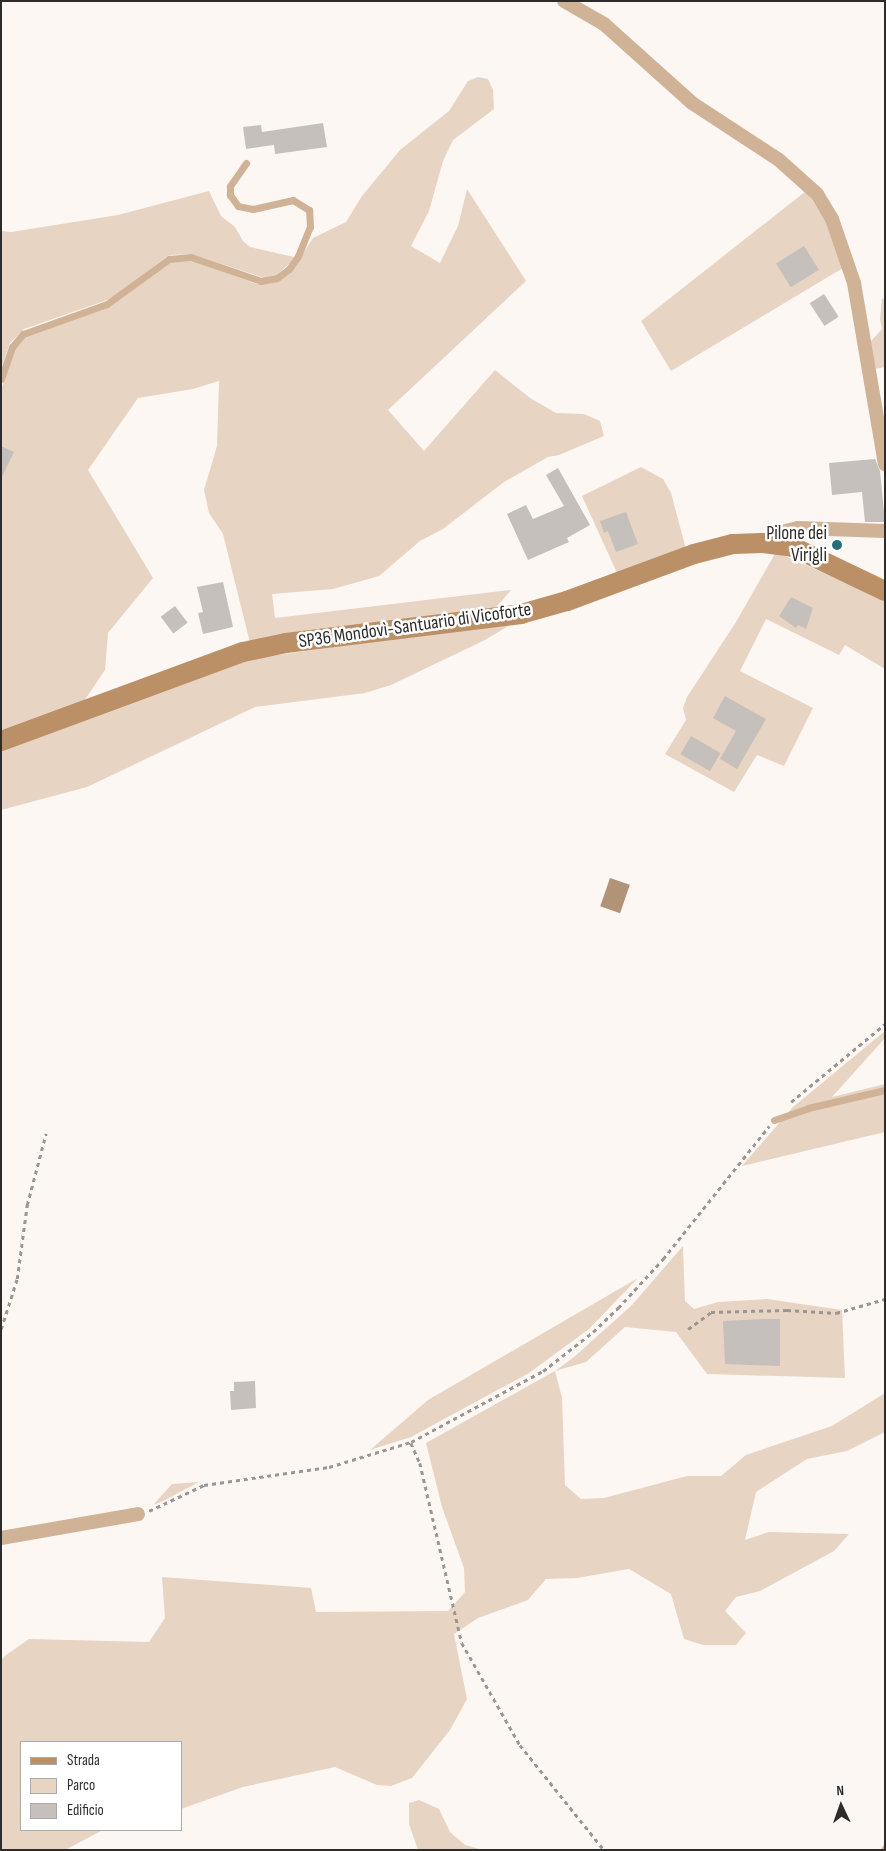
<!DOCTYPE html>
<html>
<head>
<meta charset="utf-8">
<style>
	body { margin:0 }
	#map { position:relative; width:886px; height:1851px; overflow:hidden; background:#fcf7f3; font-family:"Sofia Sans Condensed",sans-serif }
	div>[style] { position:absolute }
	.green>* { inset:0; background:#e8d4c3 }
	.water>* { inset:0; background:#b19378; transform-origin:0 0 }
	.building>* { inset:0; background:#c5c0bc; transform-origin:0 0 }
	.path>* { height:2.5px; margin-top:-1.25px; transform-origin:0; background:repeating-linear-gradient(90deg,#9a9693 0 4px,transparent 0 8px) }
	.service>* { height:7px; margin:-3.5px; padding:0 3.5px; transform-origin:3.5px; border-radius:3.5px; background:#d0b397 }
	.minor>* { height:14px; margin:-7px; padding:0 7px; transform-origin:7px; border-radius:7px; background:#d0b397 }
	.secondary>* { height:20px; margin:-10px; padding:0 10px; transform-origin:10px; border-radius:10px; background:#bb9067 }
	.dots>* { width:14px; height:14px; translate:-50% -50%; box-sizing:border-box; border:2px solid #fff; border-radius:50% }
	span { translate:-50% -50%; white-space:nowrap; text-align:center; line-height:1.15; -webkit-text-stroke:5px #fff; paint-order:stroke }
	.poi-label { font-size:19px; color:#2e2c2b }
	.right { translate:-100% -50%; text-align:right }
	.street-label { font-size:19px; color:#2e2c2b }
	.frame { position:absolute; inset:0; border:2px solid #2e2c2b; pointer-events:none }
	.legend { position:absolute; left:20px; top:1741px; width:162px; height:90px; box-sizing:border-box; background:#fff; border:1px solid #ababaa; margin:0; padding:6px 9px; list-style:none; font-size:15px; color:#2e2c2b }
	.legend li { display:flex; align-items:center; gap:10px; height:25px }
	.legend b { width:25px; border:1px solid #ababaa }
	.north { position:absolute; left:816px; top:1781px; width:50px; height:50px; -webkit-text-stroke:4px #fff; paint-order:stroke; rotate:357deg; font-size:14px; font-weight:700; line-height:20px; text-align:center; color:#2e2c2b }
	.north::after { content:''; display:block; margin:auto; width:18px; height:22px; background:#2e2c2b; clip-path:polygon(50% 0,100% 100%,50% 72%,0 100%) }
</style>
</head>
<body>
<div id="map">
	<div class="green">
		<div style="clip-path:polygon(478px 77px,488px 79px,493px 90px,494px 109px,453px 140px,443px 161px,429px 211px,411px 246px,440px 263px,458px 226px,467px 189px,526px 281px,388px 410px,424px 451px,495px 370px,530px 398px,556px 413px,584px 414px,600px 421px,604px 436px,559px 455px,548px 457px,504px 482px,443px 529px,420px 541px,379px 576px,333px 589px,272px 594px,275px 618px,511px 590px,493px 611px,250px 643px,223px 534px,209px 513px,204px 490px,217px 446px,219px 381px,193px 389px,138px 398px,88px 470px,153px 578px,108px 633px,105px 670px,84px 701px,1px 733px,1px 390px,16px 346px,27px 335px,95px 312px,121px 299px,170px 262px,194px 261px,257px 284px,278px 281px,293px 269px,313px 238px,346px 222px,362px 196px,400px 150px,449px 111px,468px 81px)"></div>
		<div style="clip-path:polygon(209px 191px,221px 216px,235px 227px,243px 241px,250px 247px,294px 257px,290px 263px,278px 274px,264px 278px,191px 254px,169px 255px,113px 298px,24px 329px,10px 343px,1px 369px,1px 231px,11px 232px,118px 215px)"></div>
		<div style="clip-path:polygon(806px 191px,826px 221px,843px 268px,671px 371px,641px 321px)"></div>
		<div style="clip-path:polygon(885px 298px,885px 367px,874px 369px,870px 342px,882px 329px,880px 319px,882px 299px)"></div>
		<div style="clip-path:polygon(641px 467px,663px 479px,671px 493px,686px 549px,618px 575px,582px 496px)"></div>
		<div style="clip-path:polygon(776px 552px,885px 600px,885px 669px,845px 645px,839px 655px,766px 619px,740px 671px,813px 708px,784px 766px,757px 755px,734px 792px,665px 754px,686px 720px,683px 708px,687px 697px,736px 622px)"></div>
		<div style="clip-path:polygon(515px 622px,485px 640px,391px 685px,365px 693px,255px 707px,87px 787px,1px 810px,1px 749px,235px 661px)"></div>
		<div style="clip-path:polygon(885px 1031px,885px 1038px,832px 1097px,885px 1084px,885px 1132px,742px 1166px,793px 1107px)"></div>
		<div style="clip-path:polygon(683px 1246px,685px 1301px,694px 1309px,718px 1302px,767px 1299px,842px 1310px,845px 1378px,707px 1374px,676px 1332px,625px 1327px,586px 1362px,555px 1371px,562px 1398px,565px 1485px,581px 1499px,604px 1498px,687px 1476px,721px 1476px,746px 1455px,832px 1426px,885px 1393px,885px 1432px,847px 1451px,807px 1459px,756px 1492px,745px 1540px,769px 1532px,849px 1534px,834px 1551px,760px 1591px,736px 1597px,725px 1611px,746px 1633px,736px 1645px,703px 1645px,684px 1639px,671px 1594px,629px 1569px,577px 1578px,546px 1579px,528px 1600px,478px 1618px,454px 1634px,467px 1699px,450px 1730px,412px 1778px,391px 1786px,377px 1785px,335px 1767px,243px 1787px,181px 1809px,181px 1742px,21px 1742px,21px 1830px,103px 1830px,65px 1850px,1px 1850px,1px 1660px,6px 1655px,29px 1639px,149px 1642px,165px 1618px,162px 1577px,311px 1588px,316px 1612px,448px 1611px,465px 1592px,464px 1568px,442px 1507px,426px 1443px,555px 1371px,574px 1357px,632px 1305px)"></div>
		<div style="clip-path:polygon(638px 1278px,589px 1329px,529px 1373px,411px 1437px,370px 1450px,428px 1400px)"></div>
		<div style="clip-path:polygon(199px 1482px,163px 1501px,153px 1505px,172px 1484px)"></div>
		<div style="clip-path:polygon(419px 1800px,439px 1809px,450px 1832px,465px 1845px,483px 1850px,418px 1850px,409px 1824px,409px 1803px)"></div>
	</div>
	<div class="water">
		<div style="left:610px;top:878px;width:21px;height:30px;rotate:19deg"></div>
	</div>
	<div class="building">
		<div style="clip-path:polygon(323px 123px,327px 147px,275px 154px,274px 145px,246px 149px,243px 127px,261px 125px,262px 132px)"></div>
		<div style="left:804px;top:246px;width:28px;height:33px;rotate:58deg"></div>
		<div style="left:824px;top:294px;width:27px;height:17px;rotate:57deg"></div>
		<div style="clip-path:polygon(1px 446px,14px 452px,1px 479px)"></div>
		<div style="clip-path:polygon(875px 459px,880px 471px,885px 522px,865px 522px,862px 492px,832px 495px,829px 463px)"></div>
		<div style="clip-path:polygon(558px 468px,590px 525px,567px 538px,569px 542px,528px 560px,507px 514px,526px 505px,533px 519px,564px 506px,546px 475px)"></div>
		<div style="clip-path:polygon(626px 512px,638px 544px,616px 552px,608px 531px,604px 533px,600px 521px)"></div>
		<div style="clip-path:polygon(223px 582px,233px 627px,203px 634px,198px 613px,203px 612px,197px 587px)"></div>
		<div style="clip-path:polygon(791px 597px,813px 608px,806px 629px,798px 625px,796px 628px,779px 616px)"></div>
		<div style="left:175px;top:606px;width:21px;height:18px;rotate:53deg"></div>
		<div style="clip-path:polygon(725px 696px,766px 719px,737px 769px,720px 759px,736px 731px,713px 718px)"></div>
		<div style="left:691px;top:736px;width:34px;height:21px;rotate:30deg"></div>
		<div style="clip-path:polygon(766px 1319px,780px 1319px,780px 1366px,725px 1364px,723px 1321px)"></div>
		<div style="clip-path:polygon(255px 1381px,256px 1408px,231px 1410px,230px 1391px,234px 1391px,234px 1382px)"></div>
	</div>
	<div class="path">
		<div style="left:791px;top:1102px;width:122px;rotate:-39.7deg"></div>
		<div style="left:1px;top:1329px;width:52px;rotate:-72.3deg"></div>
		<div style="left:17px;top:1279px;width:75px;rotate:-82.3deg"></div>
		<div style="left:27px;top:1205px;width:74px;rotate:-75.2deg"></div>
		<div style="left:688px;top:1329px;width:29px;rotate:-36deg"></div>
		<div style="left:711px;top:1312px;width:76px;rotate:-1.5deg"></div>
		<div style="left:787px;top:1310px;width:49px;rotate:3.5deg"></div>
		<div style="left:836px;top:1313px;width:51px;rotate:-15.9deg"></div>
		<div style="left:411px;top:1443px;width:22px;rotate:66deg"></div>
		<div style="left:420px;top:1463px;width:185px;rotate:76.9deg"></div>
		<div style="left:462px;top:1643px;width:117px;rotate:60.4deg"></div>
		<div style="left:520px;top:1745px;width:134px;rotate:51.3deg"></div>
		<div style="left:149px;top:1511px;width:61px;rotate:-25.3deg"></div>
		<div style="left:204px;top:1485px;width:126px;rotate:-8.2deg"></div>
		<div style="left:329px;top:1467px;width:86px;rotate:-17deg"></div>
		<div style="left:411px;top:1442px;width:150px;rotate:-28.3deg"></div>
		<div style="left:543px;top:1371px;width:63px;rotate:-38deg"></div>
		<div style="left:593px;top:1332px;width:35px;rotate:-44deg"></div>
		<div style="left:618px;top:1308px;width:67px;rotate:-47.4deg"></div>
		<div style="left:663px;top:1259px;width:170px;rotate:-51.4deg"></div>
	</div>
	<div class="service">
		<div style="left:1px;top:379px;width:34px;rotate:-71deg"></div>
		<div style="left:12px;top:347px;width:17px;rotate:-50deg"></div>
		<div style="left:23px;top:334px;width:89px;rotate:-19.7deg"></div>
		<div style="left:107px;top:304px;width:77px;rotate:-36deg"></div>
		<div style="left:169px;top:259px;width:22px;rotate:-5deg"></div>
		<div style="left:191px;top:257px;width:74px;rotate:18.9deg"></div>
		<div style="left:261px;top:281px;width:16px;rotate:-11deg"></div>
		<div style="left:277px;top:278px;width:15px;rotate:-37deg"></div>
		<div style="left:289px;top:269px;width:16px;rotate:-55deg"></div>
		<div style="left:298px;top:256px;width:31px;rotate:-68deg"></div>
		<div style="left:310px;top:227px;width:17px;rotate:-93deg"></div>
		<div style="left:309px;top:210px;width:19px;rotate:-148deg"></div>
		<div style="left:293px;top:200px;width:41px;rotate:167.3deg"></div>
		<div style="left:253px;top:209px;width:15px;rotate:-169deg"></div>
		<div style="left:238px;top:206px;width:14px;rotate:-126deg"></div>
		<div style="left:230px;top:195px;width:9px;rotate:-90deg"></div>
		<div style="left:230px;top:186px;width:28px;rotate:-55deg"></div>
		<div style="left:774px;top:1120px;width:36px;rotate:-19deg"></div>
		<div style="left:808px;top:1108px;width:79px;rotate:-13.2deg"></div>
		<div style="left:884px;top:1850px;width:2px;rotate:-63deg"></div>
	</div>
	<div class="minor">
		<div style="left:564px;top:1px;width:46px;rotate:29.9deg"></div>
		<div style="left:604px;top:24px;width:118px;rotate:41.9deg"></div>
		<div style="left:692px;top:103px;width:104px;rotate:33.2deg"></div>
		<div style="left:779px;top:160px;width:51px;rotate:41.8deg"></div>
		<div style="left:817px;top:194px;width:29px;rotate:59deg"></div>
		<div style="left:832px;top:219px;width:68px;rotate:71deg"></div>
		<div style="left:854px;top:283px;width:184px;rotate:80.3deg"></div>
		<div style="left:762px;top:543px;width:23px;rotate:-29deg"></div>
		<div style="left:782px;top:532px;width:16px;rotate:-14deg"></div>
		<div style="left:798px;top:528px;width:87px;rotate:2deg"></div>
		<div style="left:1px;top:1538px;width:139px;rotate:-9.9deg"></div>
	</div>
	<div class="secondary">
		<div style="left:1px;top:741px;width:258px;rotate:-20.2deg"></div>
		<div style="left:243px;top:652px;width:44px;rotate:-11.8deg"></div>
		<div style="left:286px;top:643px;width:237px;rotate:-7deg"></div>
		<div style="left:521px;top:614px;width:48px;rotate:-15.8deg"></div>
		<div style="left:567px;top:601px;width:135px;rotate:-20.3deg"></div>
		<div style="left:694px;top:554px;width:40px;rotate:-14.4deg"></div>
		<div style="left:733px;top:544px;width:29px;rotate:-2deg"></div>
		<div style="left:762px;top:543px;width:31px;rotate:7deg"></div>
		<div style="left:793px;top:547px;width:102px;rotate:25.6deg"></div>
	</div>
	<div class="dots">
		<div style="left:837px;top:545px;background:#276d7c"></div>
	</div>
	<div class="poi-label">
		<span class="right" style="left:827px;top:545px">Pilone dei<br>Virigli</span>
	</div>
	<div class="street-label">
		<span style="left:415px;top:626px;rotate:-8deg">SP36 Mondovì-Santuario di Vicoforte</span>
	</div>
	<div class="frame"></div>
	<ul class="legend">
	<li><b style="height:6px;background:#bb9067"></b>Strada</li>
	<li><b style="height:14px;background:#e8d4c3"></b>Parco</li>
	<li><b style="height:14px;background:#c5c0bc"></b>Edificio</li>
	</ul>
	<div class="north">N</div>
</div>
</body>
</html>
